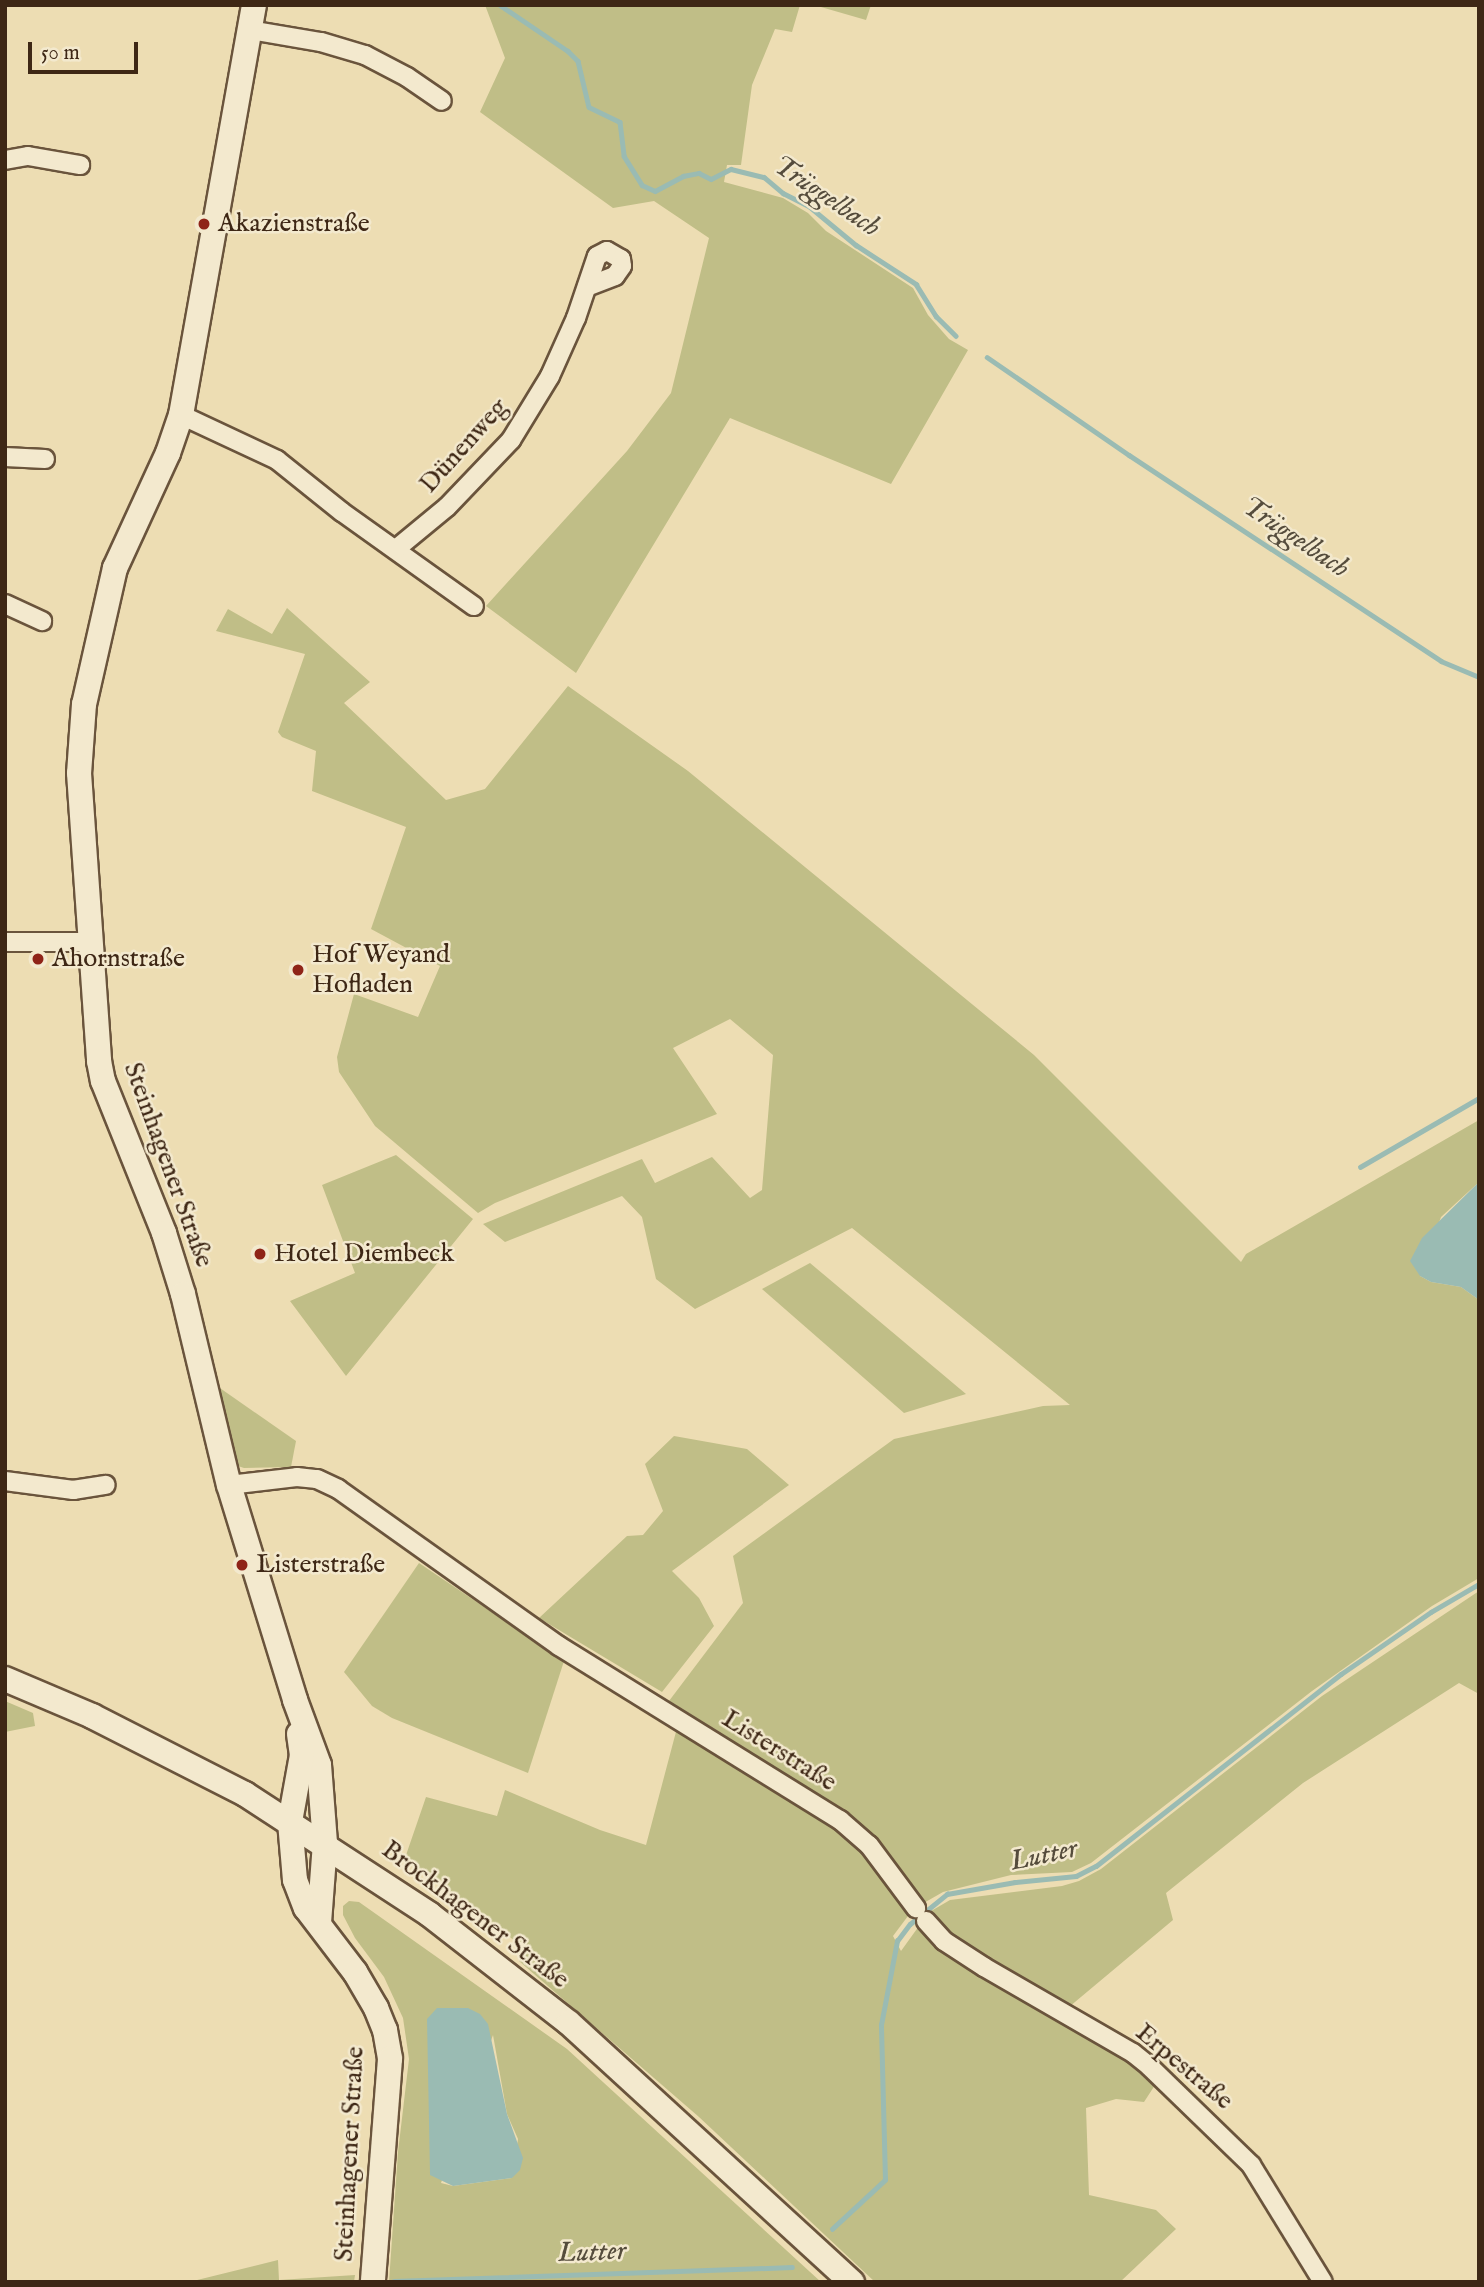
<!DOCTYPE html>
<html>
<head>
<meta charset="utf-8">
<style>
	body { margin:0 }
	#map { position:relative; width:1484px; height:2287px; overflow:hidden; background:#edddb3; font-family:"IM FELL English",serif }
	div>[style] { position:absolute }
	.green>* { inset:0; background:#c0be87 }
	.water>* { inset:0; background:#9abbb3 }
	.stream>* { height:4.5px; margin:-2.25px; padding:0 2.25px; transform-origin:2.25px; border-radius:2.25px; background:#9abbb3 }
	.roads { filter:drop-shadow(2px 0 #6a543c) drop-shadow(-2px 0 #6a543c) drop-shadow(0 2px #6a543c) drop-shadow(0 -2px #6a543c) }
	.street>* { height:18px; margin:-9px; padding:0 9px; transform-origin:9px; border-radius:9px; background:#f3e9ce }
	.secondary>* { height:24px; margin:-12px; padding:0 12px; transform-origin:12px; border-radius:12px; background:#f3e9ce }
	.dots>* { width:19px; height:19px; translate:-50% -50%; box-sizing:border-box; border:4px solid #f3e9ce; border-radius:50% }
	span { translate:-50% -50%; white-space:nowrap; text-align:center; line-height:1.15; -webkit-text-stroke:5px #f3e9ce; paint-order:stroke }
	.poi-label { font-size:26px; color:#3e2715 }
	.left { translate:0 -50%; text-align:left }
	.street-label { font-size:26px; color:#3e2715 }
	.water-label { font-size:28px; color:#554c3c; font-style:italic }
	.frame { position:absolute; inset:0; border:7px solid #3e2715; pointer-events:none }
	.scale { position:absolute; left:28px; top:42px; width:110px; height:32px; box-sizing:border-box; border:4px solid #3e2715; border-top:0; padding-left:9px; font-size:21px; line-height:24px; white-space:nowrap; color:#3e2715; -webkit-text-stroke:5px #f3e9ce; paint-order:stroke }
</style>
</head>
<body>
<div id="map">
	<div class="green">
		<div style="clip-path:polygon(485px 5px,800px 5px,792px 32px,775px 29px,752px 85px,741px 165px,727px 165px,724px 182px,783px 198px,808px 213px,826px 231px,913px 288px,928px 315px,949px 339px,968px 350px,891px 484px,730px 418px,576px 673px,486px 606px,627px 451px,671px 393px,709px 238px,654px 201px,613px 208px,480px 112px,505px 58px)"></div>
		<div style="clip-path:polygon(814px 5px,871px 5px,866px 20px)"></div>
		<div style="clip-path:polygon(287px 608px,370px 682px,344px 703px,446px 800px,485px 789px,568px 686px,688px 771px,1034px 1055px,1241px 1262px,1246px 1254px,1479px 1120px,1479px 1182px,1441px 1217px,1420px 1276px,1431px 1282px,1461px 1287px,1479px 1300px,1479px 1578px,1432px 1606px,1312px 1691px,1091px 1863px,1072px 1872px,1011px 1875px,943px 1892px,922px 1904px,875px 1839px,842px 1809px,669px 1701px,743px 1603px,733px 1556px,894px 1439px,1043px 1406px,1070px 1405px,852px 1228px,695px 1309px,656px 1279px,642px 1217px,622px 1196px,505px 1242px,483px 1224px,642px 1159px,655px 1183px,712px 1157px,750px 1198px,762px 1190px,773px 1055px,730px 1019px,673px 1048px,717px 1114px,495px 1203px,478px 1213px,375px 1126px,339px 1072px,337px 1057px,354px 994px,418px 1017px,440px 966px,371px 929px,406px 827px,312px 791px,316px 751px,282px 737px,278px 732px,305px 654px,216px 631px,228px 609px,272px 634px)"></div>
		<div style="clip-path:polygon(396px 1155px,473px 1219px,346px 1376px,290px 1301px,355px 1273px,322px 1185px)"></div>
		<div style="clip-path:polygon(810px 1263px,966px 1394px,904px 1413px,762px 1289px)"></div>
		<div style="clip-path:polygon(217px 1386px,296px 1441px,291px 1467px,244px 1468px,238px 1466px)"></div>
		<div style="clip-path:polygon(674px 1436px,747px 1449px,789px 1485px,672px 1571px,699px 1598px,714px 1626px,662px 1692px,539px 1618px,627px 1536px,643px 1535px,663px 1511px,645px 1464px)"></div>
		<div style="clip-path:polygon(419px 1563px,564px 1661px,528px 1773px,392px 1718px,372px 1706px,344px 1672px)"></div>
		<div style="clip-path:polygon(1479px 1591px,1479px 1694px,1459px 1683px,1303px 1783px,1166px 1893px,1173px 1920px,1069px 2007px,948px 1938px,926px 1914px,950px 1900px,1062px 1886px,1079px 1881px,1101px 1869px,1322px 1696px)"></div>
		<div style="clip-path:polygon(5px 1701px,33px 1713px,35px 1726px,5px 1732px)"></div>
		<div style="clip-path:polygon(677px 1728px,838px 1826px,861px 1850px,908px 1916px,893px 1936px,901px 1951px,919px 1926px,940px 1946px,1130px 2059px,1157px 2082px,1144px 2102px,1116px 2099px,1086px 2108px,1089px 2195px,1156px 2210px,1176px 2229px,1120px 2282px,875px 2282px,699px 2117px,519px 1961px,527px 1950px,405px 1858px,426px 1797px,497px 1816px,505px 1790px,600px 1830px,646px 1845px)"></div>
		<div style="clip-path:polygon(evenodd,349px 1901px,359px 1902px,567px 2049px,821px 2282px,389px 2282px,398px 2152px,409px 2059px,403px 2018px,384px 1977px,355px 1938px,343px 1915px,343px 1906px,349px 1901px,493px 2035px,507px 2114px,518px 2139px,512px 2178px,453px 2186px,441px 2183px,493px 2035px)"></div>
		<div style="clip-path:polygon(278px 2260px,279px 2280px,355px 2275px,354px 2282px,189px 2282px)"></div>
	</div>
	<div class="water">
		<div style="clip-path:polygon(1479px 1182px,1479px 1300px,1461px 1287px,1431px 1282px,1420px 1276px,1410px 1261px,1422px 1238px)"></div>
		<div style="clip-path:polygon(437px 2008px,468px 2008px,480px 2014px,488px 2024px,507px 2114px,523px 2158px,520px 2170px,512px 2178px,453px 2186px,430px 2175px,427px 2019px)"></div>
	</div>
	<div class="stream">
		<div style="left:500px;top:5px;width:82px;rotate:34.1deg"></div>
		<div style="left:568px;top:51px;width:14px;rotate:45deg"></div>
		<div style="left:578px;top:61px;width:47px;rotate:76.6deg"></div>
		<div style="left:589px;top:107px;width:34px;rotate:26deg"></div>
		<div style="left:620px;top:122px;width:34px;rotate:83deg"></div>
		<div style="left:624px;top:156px;width:34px;rotate:58deg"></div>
		<div style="left:642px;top:185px;width:14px;rotate:25deg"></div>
		<div style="left:655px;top:191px;width:32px;rotate:-28deg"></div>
		<div style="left:683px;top:176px;width:16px;rotate:-11deg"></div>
		<div style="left:699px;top:173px;width:13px;rotate:27deg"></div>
		<div style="left:711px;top:179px;width:22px;rotate:-27deg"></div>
		<div style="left:731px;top:169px;width:34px;rotate:14deg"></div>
		<div style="left:764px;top:177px;width:25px;rotate:40deg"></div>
		<div style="left:783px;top:193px;width:30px;rotate:27deg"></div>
		<div style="left:810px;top:207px;width:60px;rotate:39.6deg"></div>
		<div style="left:856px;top:245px;width:72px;rotate:33deg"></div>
		<div style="left:916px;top:284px;width:38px;rotate:58deg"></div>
		<div style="left:936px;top:316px;width:28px;rotate:45deg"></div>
		<div style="left:987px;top:357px;width:173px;rotate:34.6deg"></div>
		<div style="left:1129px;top:455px;width:374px;rotate:33.4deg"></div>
		<div style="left:1441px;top:661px;width:41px;rotate:22.8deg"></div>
		<div style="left:1360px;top:1167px;width:138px;rotate:-30.1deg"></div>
		<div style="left:832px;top:2229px;width:72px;rotate:-42.8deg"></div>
		<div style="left:885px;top:2180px;width:155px;rotate:-91.5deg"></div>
		<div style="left:881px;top:2025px;width:86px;rotate:-79.2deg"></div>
		<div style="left:897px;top:1941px;width:21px;rotate:-53deg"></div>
		<div style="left:910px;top:1924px;width:48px;rotate:-39deg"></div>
		<div style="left:947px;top:1894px;width:69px;rotate:-10deg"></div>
		<div style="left:1015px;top:1882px;width:61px;rotate:-5.6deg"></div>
		<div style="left:1076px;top:1876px;width:22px;rotate:-27deg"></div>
		<div style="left:1096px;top:1866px;width:311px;rotate:-38.1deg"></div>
		<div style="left:1341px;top:1674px;width:109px;rotate:-34.6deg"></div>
		<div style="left:1431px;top:1612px;width:56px;rotate:-30.3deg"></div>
		<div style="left:394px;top:2281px;width:398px;rotate:-2deg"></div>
	</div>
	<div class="roads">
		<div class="street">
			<div style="left:250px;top:30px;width:72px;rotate:9.6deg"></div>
			<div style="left:321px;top:42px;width:46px;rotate:16.5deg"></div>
			<div style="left:365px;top:55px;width:47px;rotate:27.6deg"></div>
			<div style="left:407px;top:77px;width:42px;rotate:34.4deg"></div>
			<div style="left:5px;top:160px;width:23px;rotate:-10deg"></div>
			<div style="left:28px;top:156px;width:53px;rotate:9.8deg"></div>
			<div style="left:181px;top:415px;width:106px;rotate:25.1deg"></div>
			<div style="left:277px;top:460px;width:83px;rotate:38.7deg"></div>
			<div style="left:342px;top:512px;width:162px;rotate:35.5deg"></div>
			<div style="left:5px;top:457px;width:40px;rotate:2.9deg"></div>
			<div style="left:396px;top:549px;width:66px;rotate:-39.5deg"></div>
			<div style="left:447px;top:507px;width:93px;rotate:-46.3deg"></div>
			<div style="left:511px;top:440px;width:75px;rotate:-58.6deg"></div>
			<div style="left:550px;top:376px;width:64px;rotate:-65.9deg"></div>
			<div style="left:576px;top:318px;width:65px;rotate:-71.3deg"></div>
			<div style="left:597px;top:256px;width:11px;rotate:-27deg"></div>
			<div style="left:607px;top:251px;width:16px;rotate:30deg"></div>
			<div style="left:621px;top:259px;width:7px;rotate:82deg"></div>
			<div style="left:622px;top:266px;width:12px;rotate:125deg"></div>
			<div style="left:615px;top:276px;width:30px;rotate:159deg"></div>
			<div style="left:5px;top:604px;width:41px;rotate:24.7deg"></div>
			<div style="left:5px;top:942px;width:83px"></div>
			<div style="left:5px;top:1481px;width:69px;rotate:7.5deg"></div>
			<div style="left:73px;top:1490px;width:33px;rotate:-9deg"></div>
			<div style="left:229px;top:1485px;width:68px;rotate:-6.7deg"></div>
			<div style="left:297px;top:1477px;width:20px;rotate:6deg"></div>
			<div style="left:317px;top:1479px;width:23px;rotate:25deg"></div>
			<div style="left:338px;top:1489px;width:271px;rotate:35.4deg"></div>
			<div style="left:559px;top:1646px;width:331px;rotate:31.8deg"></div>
			<div style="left:840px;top:1820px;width:38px;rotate:41deg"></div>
			<div style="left:869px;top:1845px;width:79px;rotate:53.3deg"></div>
			<div style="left:926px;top:1921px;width:27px;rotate:48deg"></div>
			<div style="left:944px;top:1941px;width:48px;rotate:33deg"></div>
			<div style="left:984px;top:1967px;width:172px;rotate:30deg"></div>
			<div style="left:1133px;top:2053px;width:22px;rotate:39deg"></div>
			<div style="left:1150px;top:2067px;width:141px;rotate:44.1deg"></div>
			<div style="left:1251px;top:2165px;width:137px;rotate:58.4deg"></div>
		</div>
		<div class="secondary">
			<div style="left:254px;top:5px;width:416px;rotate:100.1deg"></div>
			<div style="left:181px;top:415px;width:40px;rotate:108.9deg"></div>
			<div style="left:168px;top:453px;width:127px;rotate:114.7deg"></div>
			<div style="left:115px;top:568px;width:139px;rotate:102.8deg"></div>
			<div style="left:84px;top:704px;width:69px;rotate:94.1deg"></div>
			<div style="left:79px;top:773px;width:289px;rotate:86deg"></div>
			<div style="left:99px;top:1061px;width:20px;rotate:79deg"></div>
			<div style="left:103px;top:1081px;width:164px;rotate:68.1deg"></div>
			<div style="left:164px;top:1233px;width:64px;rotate:72.7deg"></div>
			<div style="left:183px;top:1294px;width:196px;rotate:76.5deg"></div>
			<div style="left:229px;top:1485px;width:225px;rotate:72.9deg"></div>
			<div style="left:295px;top:1700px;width:69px;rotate:69.7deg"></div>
			<div style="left:319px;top:1765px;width:78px;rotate:85.6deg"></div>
			<div style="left:325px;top:1843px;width:79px;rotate:94.3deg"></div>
			<div style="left:5px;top:1679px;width:95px;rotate:23deg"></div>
			<div style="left:92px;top:1716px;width:172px;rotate:27deg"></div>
			<div style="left:245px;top:1794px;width:220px;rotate:33.1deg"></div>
			<div style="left:429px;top:1914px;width:177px;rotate:37.9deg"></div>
			<div style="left:569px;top:2023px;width:384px;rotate:42.5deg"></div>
			<div style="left:299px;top:1734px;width:21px;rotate:82deg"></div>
			<div style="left:302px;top:1755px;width:68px;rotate:100.2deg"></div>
			<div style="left:290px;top:1822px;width:58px;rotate:85.1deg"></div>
			<div style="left:295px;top:1880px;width:30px;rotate:69deg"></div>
			<div style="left:306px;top:1908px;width:81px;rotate:52.6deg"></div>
			<div style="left:355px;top:1972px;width:42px;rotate:59.7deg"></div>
			<div style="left:376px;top:2008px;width:24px;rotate:68deg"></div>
			<div style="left:385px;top:2030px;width:29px;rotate:80deg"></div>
			<div style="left:390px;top:2059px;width:224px;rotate:94.4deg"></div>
		</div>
	</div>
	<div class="dots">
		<div style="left:204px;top:224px;background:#8f2418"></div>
		<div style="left:38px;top:959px;background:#8f2418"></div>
		<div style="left:298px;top:970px;background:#8f2418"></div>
		<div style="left:260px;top:1254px;background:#8f2418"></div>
		<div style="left:242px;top:1565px;background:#8f2418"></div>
	</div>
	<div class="poi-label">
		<span class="left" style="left:218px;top:224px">Akazienstraße</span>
		<span class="left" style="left:312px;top:970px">Hof Weyand<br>Hofladen</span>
		<span class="left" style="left:52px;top:959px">Ahornstraße</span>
		<span class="left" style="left:274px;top:1254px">Hotel Diembeck</span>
		<span class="left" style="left:256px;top:1565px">Listerstraße</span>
	</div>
	<div class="street-label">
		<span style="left:464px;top:446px;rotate:-48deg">Dünenweg</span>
		<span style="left:168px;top:1165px;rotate:70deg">Steinhagener Straße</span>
		<span style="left:779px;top:1751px;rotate:32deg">Listerstraße</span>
		<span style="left:475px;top:1915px;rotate:37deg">Brockhagener Straße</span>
		<span style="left:1184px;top:2067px;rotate:40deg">Erpestraße</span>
		<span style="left:350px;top:2154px;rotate:-87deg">Steinhagener Straße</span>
	</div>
	<div class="water-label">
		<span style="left:826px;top:197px;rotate:34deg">Trüggelbach</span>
		<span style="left:1295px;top:538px;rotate:34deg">Trüggelbach</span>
		<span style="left:1044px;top:1856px;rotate:-12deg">Lutter</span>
		<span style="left:592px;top:2253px;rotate:-2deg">Lutter</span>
	</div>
	<div class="frame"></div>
	<div class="scale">50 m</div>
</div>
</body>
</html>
